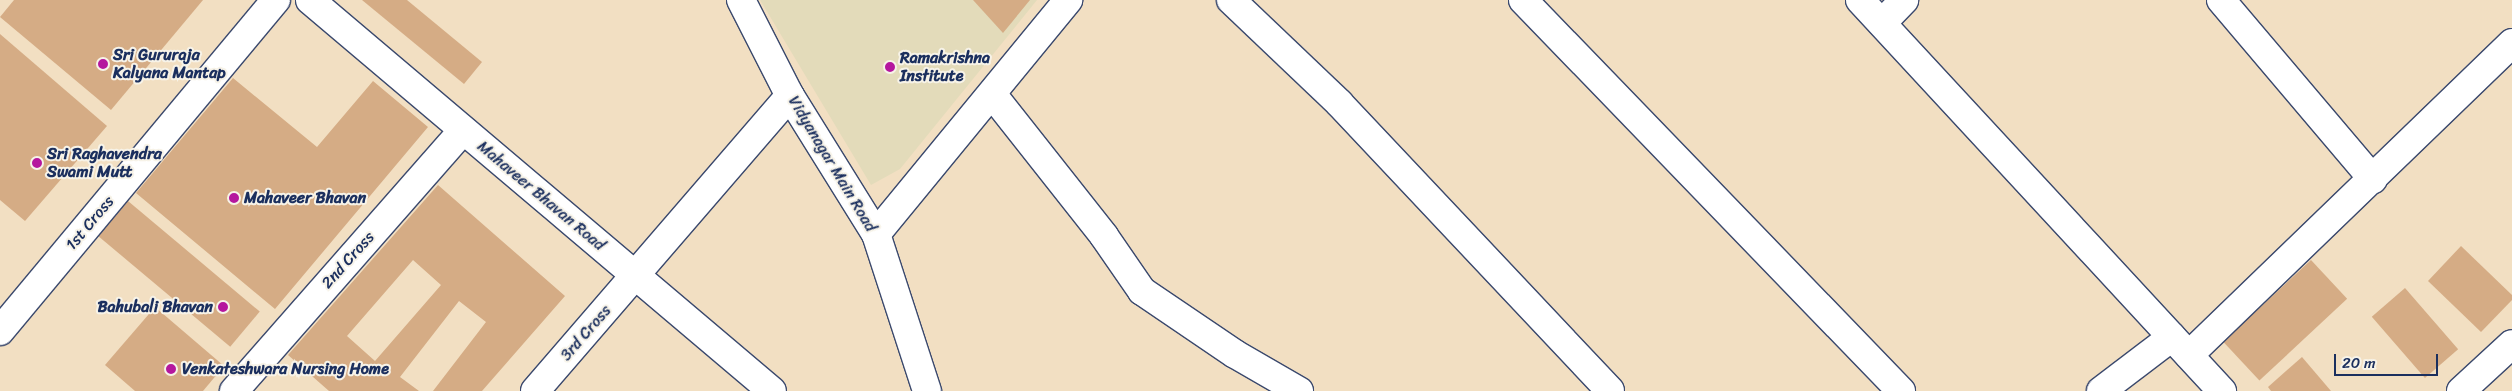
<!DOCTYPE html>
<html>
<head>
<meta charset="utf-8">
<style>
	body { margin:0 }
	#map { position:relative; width:2512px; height:391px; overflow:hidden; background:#f2dfc2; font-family:Sriracha,sans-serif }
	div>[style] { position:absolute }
	.built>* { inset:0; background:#e3dbba }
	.building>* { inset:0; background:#d5ac85; transform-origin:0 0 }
	.roads { filter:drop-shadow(1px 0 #3b496d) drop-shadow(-1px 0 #3b496d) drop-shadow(0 1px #3b496d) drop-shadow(0 -1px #3b496d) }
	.street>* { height:28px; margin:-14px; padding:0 14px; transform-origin:14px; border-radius:14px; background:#fff }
	.dots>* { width:14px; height:14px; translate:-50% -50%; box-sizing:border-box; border:2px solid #f7f3e8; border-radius:50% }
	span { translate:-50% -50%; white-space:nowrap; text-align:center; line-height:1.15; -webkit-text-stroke:4px #f7f3e8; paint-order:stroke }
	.poi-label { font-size:16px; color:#1b2f5e; font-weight:700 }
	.left { translate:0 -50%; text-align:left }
	.right { translate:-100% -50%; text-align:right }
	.street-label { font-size:16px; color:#1b2f5e }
	.scale { position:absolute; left:2334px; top:354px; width:104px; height:22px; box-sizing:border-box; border:2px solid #1b2f5e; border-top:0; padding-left:6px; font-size:15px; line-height:18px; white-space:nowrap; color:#1b2f5e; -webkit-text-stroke:4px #f7f3e8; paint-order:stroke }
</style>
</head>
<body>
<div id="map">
	<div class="built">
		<div style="clip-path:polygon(760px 0,1037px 0,900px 169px,871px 185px)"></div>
	</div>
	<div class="building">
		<div style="clip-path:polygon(14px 0,203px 0,111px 110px,0 17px)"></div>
		<div style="clip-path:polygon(362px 0,407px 0,482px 62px,464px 84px)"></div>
		<div style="clip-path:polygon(973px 0,1030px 0,1003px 33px)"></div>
		<div style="clip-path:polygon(0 34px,107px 126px,25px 221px,0 200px)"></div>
		<div style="clip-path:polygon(233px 78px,317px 147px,373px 81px,428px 127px,275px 309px,136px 193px)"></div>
		<div style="clip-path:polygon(evenodd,438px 185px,565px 296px,482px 391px,433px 391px,486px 322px,459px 301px,400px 377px,419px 391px,329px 391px,288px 355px,438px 185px,413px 260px,441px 285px,375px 361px,347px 336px,413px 260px)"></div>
		<div style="left:128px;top:201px;width:172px;height:46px;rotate:40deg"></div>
		<div style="clip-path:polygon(2461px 246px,2512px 295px,2512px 300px,2481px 332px,2428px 281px)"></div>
		<div style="left:2311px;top:260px;width:53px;height:120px;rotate:47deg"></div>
		<div style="left:2405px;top:288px;width:81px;height:44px;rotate:49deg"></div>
		<div style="clip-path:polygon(155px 307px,224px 366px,203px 391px,135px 391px,105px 365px)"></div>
		<div style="clip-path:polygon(2302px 357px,2331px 391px,2271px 391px,2268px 387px)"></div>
	</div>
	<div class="roads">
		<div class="street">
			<div style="left:310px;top:0;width:605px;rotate:40.24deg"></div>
			<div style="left:741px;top:0;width:108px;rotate:63deg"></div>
			<div style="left:790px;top:96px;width:163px;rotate:58.1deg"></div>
			<div style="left:876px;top:234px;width:165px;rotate:72deg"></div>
			<div style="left:1231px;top:0;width:149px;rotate:43.6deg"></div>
			<div style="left:1339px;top:103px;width:395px;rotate:46.7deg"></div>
			<div style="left:1523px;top:0;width:544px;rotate:45.97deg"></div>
			<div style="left:1860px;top:0;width:533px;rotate:47.21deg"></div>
			<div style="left:2221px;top:0;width:235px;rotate:49.7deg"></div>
			<div style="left:1882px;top:23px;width:32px;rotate:-46deg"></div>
			<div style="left:992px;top:94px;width:181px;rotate:51.7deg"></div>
			<div style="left:1104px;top:236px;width:67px;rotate:55.4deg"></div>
			<div style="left:1142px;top:291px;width:112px;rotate:34.1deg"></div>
			<div style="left:1235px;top:354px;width:74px;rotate:30deg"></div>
			<div style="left:876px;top:234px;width:303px;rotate:-50.6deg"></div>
			<div style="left:0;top:331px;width:431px;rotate:-50.2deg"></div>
			<div style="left:2189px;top:355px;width:449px;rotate:-44deg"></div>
			<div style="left:234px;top:391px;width:347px;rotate:-48.7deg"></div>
			<div style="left:535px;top:391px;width:390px;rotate:-49.2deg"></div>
			<div style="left:2101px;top:391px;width:89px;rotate:-37.3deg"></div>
			<div style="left:2461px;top:391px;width:69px;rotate:-42.7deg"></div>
		</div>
	</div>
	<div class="dots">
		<div style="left:103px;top:64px;background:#b5179e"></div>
		<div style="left:890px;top:67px;background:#b5179e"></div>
		<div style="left:37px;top:163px;background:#b5179e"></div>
		<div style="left:234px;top:198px;background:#b5179e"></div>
		<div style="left:223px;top:307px;background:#b5179e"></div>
		<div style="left:171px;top:369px;background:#b5179e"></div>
	</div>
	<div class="poi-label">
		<span class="left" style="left:113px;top:64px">Sri Gururaja<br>Kalyana Mantap</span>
		<span class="left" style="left:900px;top:67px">Ramakrishna<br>Institute</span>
		<span class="left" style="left:47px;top:163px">Sri Raghavendra<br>Swami Mutt</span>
		<span class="left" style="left:244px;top:198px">Mahaveer Bhavan</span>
		<span class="right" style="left:213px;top:307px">Bahubali Bhavan</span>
		<span class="left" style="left:182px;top:369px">Venkateshwara Nursing Home</span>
	</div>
	<div class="street-label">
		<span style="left:832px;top:164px;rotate:59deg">Vidyanagar Main Road</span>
		<span style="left:541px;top:196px;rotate:40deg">Mahaveer Bhavan Road</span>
		<span style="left:90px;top:223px;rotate:-50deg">1st Cross</span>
		<span style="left:348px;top:260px;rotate:-48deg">2nd Cross</span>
		<span style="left:586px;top:333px;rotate:-49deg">3rd Cross</span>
	</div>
	<div class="scale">20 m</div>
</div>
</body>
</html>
